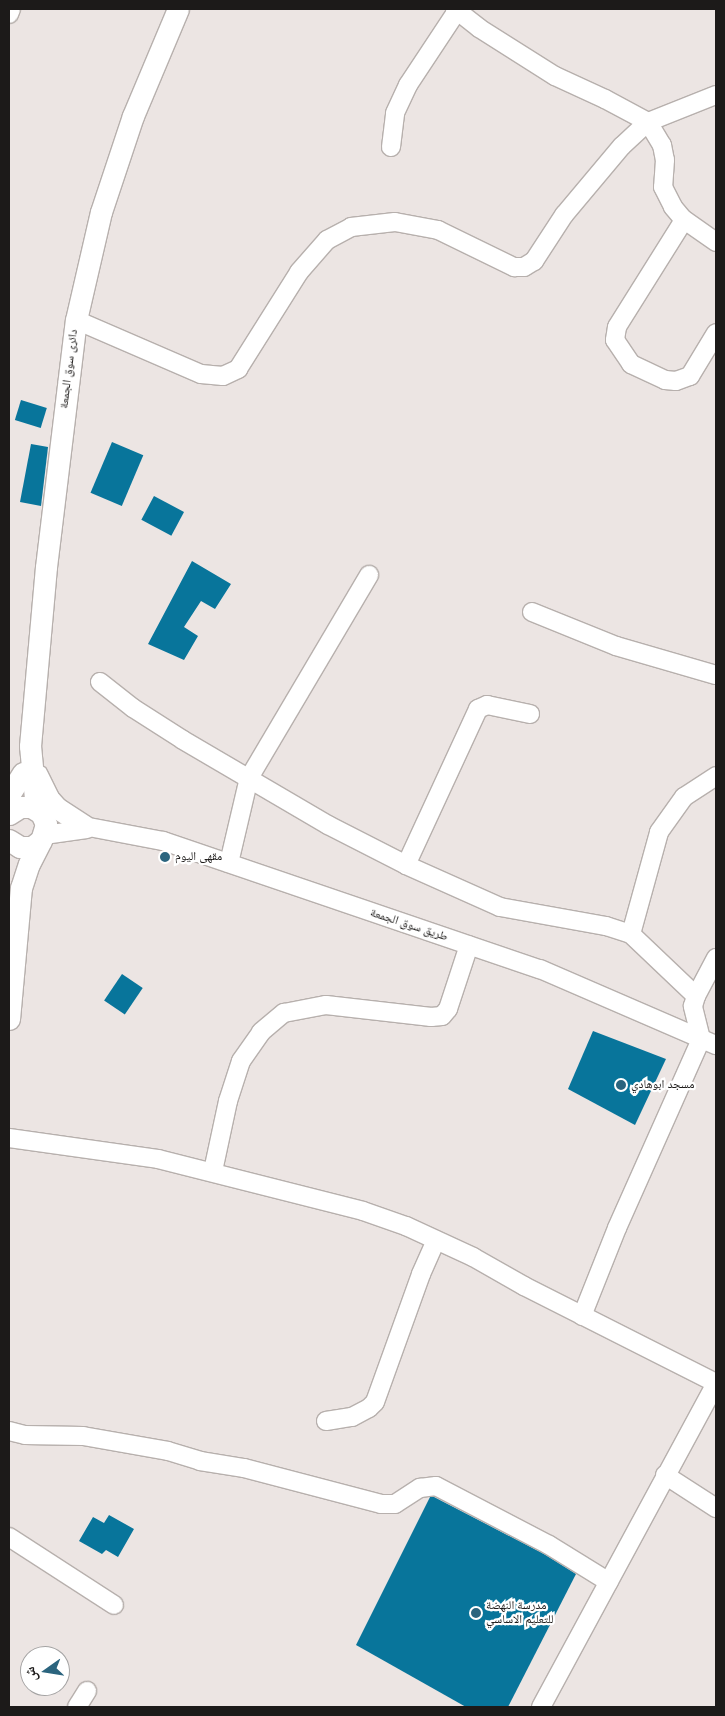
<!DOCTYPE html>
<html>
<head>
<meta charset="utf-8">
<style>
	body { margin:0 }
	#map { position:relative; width:725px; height:1716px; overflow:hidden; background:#ece5e3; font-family:"Varela Round","Noto Naskh Arabic",sans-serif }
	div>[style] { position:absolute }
	.building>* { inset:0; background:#08759b; transform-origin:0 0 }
	.roads { filter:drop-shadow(1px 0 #b7b0ad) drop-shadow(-1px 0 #b7b0ad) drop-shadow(0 1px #b7b0ad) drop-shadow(0 -1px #b7b0ad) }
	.minor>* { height:18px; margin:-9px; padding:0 9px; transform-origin:9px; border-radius:9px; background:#fff }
	.major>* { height:21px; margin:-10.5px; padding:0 10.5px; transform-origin:10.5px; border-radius:10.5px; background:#fff }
	.dots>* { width:14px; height:14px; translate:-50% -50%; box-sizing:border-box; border:2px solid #fff; border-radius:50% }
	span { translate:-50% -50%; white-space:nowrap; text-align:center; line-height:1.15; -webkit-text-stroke:4.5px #fff; paint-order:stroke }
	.street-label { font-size:12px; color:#1c1a19 }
	.poi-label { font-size:12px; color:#1c1a19 }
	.left { translate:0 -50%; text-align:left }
	.frame { position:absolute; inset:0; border:10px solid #1c1a19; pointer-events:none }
	.north { position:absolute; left:20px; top:1646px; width:50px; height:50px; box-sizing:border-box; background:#fff; border:1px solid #a4a3a3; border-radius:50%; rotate:257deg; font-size:14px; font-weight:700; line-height:20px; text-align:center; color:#1c1a19 }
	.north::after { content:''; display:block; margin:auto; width:18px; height:22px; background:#2b647e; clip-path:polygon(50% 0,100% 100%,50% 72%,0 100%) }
</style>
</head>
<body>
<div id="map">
	<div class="building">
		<div style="left:21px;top:400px;width:27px;height:21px;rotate:17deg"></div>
		<div style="left:112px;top:442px;width:34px;height:55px;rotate:23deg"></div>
		<div style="clip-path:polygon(31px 444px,48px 447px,41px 506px,20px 502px)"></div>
		<div style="left:154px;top:496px;width:34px;height:27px;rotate:28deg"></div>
		<div style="clip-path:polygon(192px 561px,231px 584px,215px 609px,201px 601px,184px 627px,198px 636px,184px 660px,148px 644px)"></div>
		<div style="left:122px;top:974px;width:25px;height:32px;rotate:34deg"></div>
		<div style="clip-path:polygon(593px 1031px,666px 1059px,635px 1125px,568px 1089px)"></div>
		<div style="clip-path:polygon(430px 1497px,434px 1497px,544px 1554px,576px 1574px,508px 1707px,466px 1707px,356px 1645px)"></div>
		<div style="clip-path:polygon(109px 1515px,134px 1529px,118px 1557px,106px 1550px,102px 1554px,79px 1541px,93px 1517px,104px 1523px)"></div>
	</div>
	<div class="roads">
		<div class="minor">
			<div style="left:455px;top:9px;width:31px;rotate:38deg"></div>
			<div style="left:479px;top:28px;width:90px;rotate:32.3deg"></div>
			<div style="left:555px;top:76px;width:55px;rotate:24.7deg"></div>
			<div style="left:605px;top:99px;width:49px;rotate:28.1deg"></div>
			<div style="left:648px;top:122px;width:27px;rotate:59deg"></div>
			<div style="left:662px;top:145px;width:15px;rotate:79deg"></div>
			<div style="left:665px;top:160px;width:27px;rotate:94deg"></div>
			<div style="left:663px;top:187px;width:22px;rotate:63deg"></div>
			<div style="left:673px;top:207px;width:17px;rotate:50deg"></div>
			<div style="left:9px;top:14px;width:5px;rotate:-68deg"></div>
			<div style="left:391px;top:147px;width:34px;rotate:-83deg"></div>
			<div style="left:395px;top:113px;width:31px;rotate:-65deg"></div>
			<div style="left:408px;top:85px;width:89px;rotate:-56.5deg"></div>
			<div style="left:716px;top:242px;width:39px;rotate:-145deg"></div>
			<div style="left:684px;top:220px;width:126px;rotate:122.1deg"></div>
			<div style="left:617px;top:327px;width:13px;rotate:99deg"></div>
			<div style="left:615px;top:340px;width:29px;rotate:56deg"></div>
			<div style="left:631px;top:364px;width:38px;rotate:25deg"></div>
			<div style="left:665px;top:380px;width:11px;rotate:5deg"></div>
			<div style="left:676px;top:381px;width:15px;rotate:-20deg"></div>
			<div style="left:690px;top:376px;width:50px;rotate:-58.8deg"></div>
			<div style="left:76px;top:320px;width:136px;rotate:23.4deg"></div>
			<div style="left:201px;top:374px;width:22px;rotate:5deg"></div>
			<div style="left:223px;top:376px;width:17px;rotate:-25deg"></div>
			<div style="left:238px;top:369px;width:115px;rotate:-57.8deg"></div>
			<div style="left:299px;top:272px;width:43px;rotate:-48.8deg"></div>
			<div style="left:327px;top:240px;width:27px;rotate:-28deg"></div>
			<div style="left:351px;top:227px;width:44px;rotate:-6.5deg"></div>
			<div style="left:395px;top:222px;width:44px;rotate:10.5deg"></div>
			<div style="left:438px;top:230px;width:85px;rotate:26deg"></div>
			<div style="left:514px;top:267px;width:10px"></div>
			<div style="left:524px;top:267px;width:12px;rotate:-31deg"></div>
			<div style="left:534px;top:261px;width:55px;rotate:-56.9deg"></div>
			<div style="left:564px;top:215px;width:90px;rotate:-50deg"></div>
			<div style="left:622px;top:146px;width:35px;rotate:-43deg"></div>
			<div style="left:648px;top:122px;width:73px;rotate:-21.7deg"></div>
			<div style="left:532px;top:612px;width:91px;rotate:22deg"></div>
			<div style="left:616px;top:646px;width:104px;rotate:16.2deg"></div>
			<div style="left:100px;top:682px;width:42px;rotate:38.2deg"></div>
			<div style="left:133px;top:708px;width:59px;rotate:32.6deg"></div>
			<div style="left:183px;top:740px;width:168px;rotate:30.4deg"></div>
			<div style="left:328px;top:825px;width:88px;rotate:27.1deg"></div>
			<div style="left:406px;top:865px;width:103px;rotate:24.1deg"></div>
			<div style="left:500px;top:907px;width:108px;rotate:10.2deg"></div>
			<div style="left:606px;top:926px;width:26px;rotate:18deg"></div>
			<div style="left:631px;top:934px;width:106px;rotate:-74.6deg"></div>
			<div style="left:659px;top:832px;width:43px;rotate:-54.5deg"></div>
			<div style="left:684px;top:797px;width:38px;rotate:-33deg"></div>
			<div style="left:73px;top:824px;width:92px;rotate:10.7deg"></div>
			<div style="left:163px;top:841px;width:398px;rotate:18.8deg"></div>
			<div style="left:540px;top:969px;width:192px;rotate:23.4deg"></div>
			<div style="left:44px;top:835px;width:43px;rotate:-7.9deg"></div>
			<div style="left:229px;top:863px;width:87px;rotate:-76.8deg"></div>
			<div style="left:249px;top:778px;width:236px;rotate:-59.4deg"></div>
			<div style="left:406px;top:865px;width:172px;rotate:-65.2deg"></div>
			<div style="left:478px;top:709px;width:10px;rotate:-24deg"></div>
			<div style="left:487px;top:705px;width:44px;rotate:11.8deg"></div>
			<div style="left:696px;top:996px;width:43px;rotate:-62.2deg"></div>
			<div style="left:9px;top:1138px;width:150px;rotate:8deg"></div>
			<div style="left:158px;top:1159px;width:211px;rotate:14.2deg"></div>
			<div style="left:363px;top:1211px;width:46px;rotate:19.2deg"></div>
			<div style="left:406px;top:1226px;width:74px;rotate:24.8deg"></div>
			<div style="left:473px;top:1257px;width:59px;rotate:29.6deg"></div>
			<div style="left:524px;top:1286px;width:215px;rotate:26.8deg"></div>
			<div style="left:213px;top:1171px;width:72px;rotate:-77.9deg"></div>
			<div style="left:228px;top:1101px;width:42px;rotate:-72deg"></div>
			<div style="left:241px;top:1061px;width:35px;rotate:-55deg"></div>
			<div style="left:261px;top:1032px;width:30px;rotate:-40deg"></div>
			<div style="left:284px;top:1013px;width:43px;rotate:-10.8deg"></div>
			<div style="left:326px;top:1005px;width:106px;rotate:6.5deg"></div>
			<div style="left:431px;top:1017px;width:11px;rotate:-5deg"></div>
			<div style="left:442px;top:1016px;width:9px;rotate:-49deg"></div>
			<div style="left:448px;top:1009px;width:67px;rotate:-71.8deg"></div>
			<div style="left:582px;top:1316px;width:95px;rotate:-68.3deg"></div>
			<div style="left:617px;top:1228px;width:207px;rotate:-66deg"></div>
			<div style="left:701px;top:1039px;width:34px;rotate:-104deg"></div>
			<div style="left:693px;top:1006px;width:10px;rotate:-73deg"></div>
			<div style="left:696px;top:996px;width:90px;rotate:-136.4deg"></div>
			<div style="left:326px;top:1421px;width:26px;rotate:-9deg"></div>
			<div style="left:352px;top:1417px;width:19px;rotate:-28deg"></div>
			<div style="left:369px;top:1408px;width:8px;rotate:-45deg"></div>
			<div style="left:375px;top:1402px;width:136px;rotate:-70.2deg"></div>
			<div style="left:421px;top:1274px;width:37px;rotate:-66deg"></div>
			<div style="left:9px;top:1431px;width:16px;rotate:14deg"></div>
			<div style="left:25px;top:1435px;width:58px;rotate:1deg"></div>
			<div style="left:83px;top:1436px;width:86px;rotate:10deg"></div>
			<div style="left:168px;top:1451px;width:34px;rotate:17deg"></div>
			<div style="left:200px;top:1461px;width:45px;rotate:9deg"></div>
			<div style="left:244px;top:1468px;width:142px;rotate:14.7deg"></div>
			<div style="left:381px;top:1504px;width:14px"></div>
			<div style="left:395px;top:1504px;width:30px;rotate:-33deg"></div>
			<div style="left:420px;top:1488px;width:16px;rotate:-7deg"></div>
			<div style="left:436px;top:1486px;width:127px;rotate:27.6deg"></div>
			<div style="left:549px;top:1545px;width:70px;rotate:31.7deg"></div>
			<div style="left:665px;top:1475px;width:61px;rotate:32.9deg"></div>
			<div style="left:9px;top:1537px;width:125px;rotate:32.9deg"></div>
			<div style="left:77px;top:1707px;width:19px;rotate:-58deg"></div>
			<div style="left:541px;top:1707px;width:368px;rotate:-61.6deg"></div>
		</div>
		<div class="major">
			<div style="left:37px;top:775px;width:25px;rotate:64deg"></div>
			<div style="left:48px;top:798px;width:13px;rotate:48deg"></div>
			<div style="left:57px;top:808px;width:33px;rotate:33deg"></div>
			<div style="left:9px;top:795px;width:26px;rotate:-58deg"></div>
			<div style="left:36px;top:809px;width:63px;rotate:-95.4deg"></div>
			<div style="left:30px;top:746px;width:180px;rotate:-84.9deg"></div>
			<div style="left:46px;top:567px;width:249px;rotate:-83.1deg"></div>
			<div style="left:76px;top:320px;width:111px;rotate:-77deg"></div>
			<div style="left:101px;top:212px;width:101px;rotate:-71.6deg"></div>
			<div style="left:133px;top:116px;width:116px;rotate:-67.2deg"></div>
			<div style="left:9px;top:814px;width:13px;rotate:-32deg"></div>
			<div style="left:20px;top:807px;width:11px"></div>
			<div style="left:31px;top:807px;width:12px;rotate:31deg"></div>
			<div style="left:41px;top:813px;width:12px;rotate:66deg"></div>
			<div style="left:46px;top:824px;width:17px;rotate:107deg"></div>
			<div style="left:41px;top:840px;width:11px;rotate:142deg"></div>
			<div style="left:32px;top:847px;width:12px;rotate:180deg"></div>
			<div style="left:20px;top:847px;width:13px;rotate:-148deg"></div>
			<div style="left:9px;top:1019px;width:132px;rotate:-84.8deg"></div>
			<div style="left:21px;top:888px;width:25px;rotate:-72deg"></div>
			<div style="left:29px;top:864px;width:27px;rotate:-63deg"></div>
		</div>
	</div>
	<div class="dots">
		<div style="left:165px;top:857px;background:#2b647e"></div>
		<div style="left:621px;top:1085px;background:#2b647e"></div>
		<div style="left:476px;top:1613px;background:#2b647e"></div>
	</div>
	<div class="street-label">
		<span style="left:69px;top:369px;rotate:-83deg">دائرى سوق الجمعة</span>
		<span style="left:409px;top:925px;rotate:18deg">طريق سوق الجمعة</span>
	</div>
	<div class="poi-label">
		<span class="left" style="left:175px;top:857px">مقهى اليوم</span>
		<span class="left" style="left:631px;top:1085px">مسجد ابوهادي</span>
		<span class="left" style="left:486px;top:1613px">مدرسة النهضة<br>للتعليم الاساسي</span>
	</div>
	<div class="frame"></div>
	<div class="north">ش</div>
</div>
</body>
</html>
